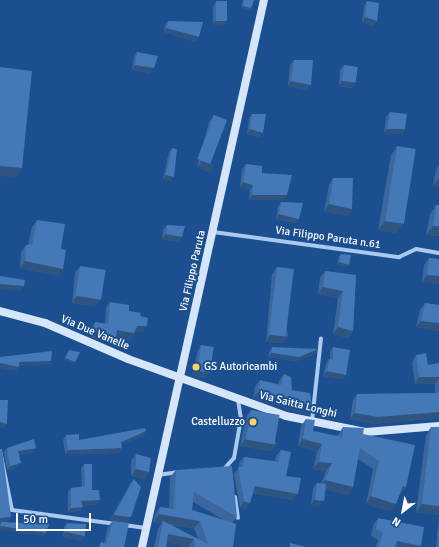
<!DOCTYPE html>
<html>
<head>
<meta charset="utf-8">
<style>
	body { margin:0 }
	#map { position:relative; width:439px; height:547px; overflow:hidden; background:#1b4f8f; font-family:Signika,sans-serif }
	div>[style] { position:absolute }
	.street>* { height:4px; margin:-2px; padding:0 2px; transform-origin:2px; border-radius:2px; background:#a9c9ee }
	.secondary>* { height:8px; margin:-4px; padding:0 4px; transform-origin:4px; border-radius:4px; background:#d6e6fa }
	.wall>* { inset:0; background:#3a679d }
	.shaded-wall>* { inset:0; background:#305480 }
	.building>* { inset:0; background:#4478b7; transform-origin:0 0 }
	.dots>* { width:11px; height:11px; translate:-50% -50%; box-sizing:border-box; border:2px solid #1b4f8f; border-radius:50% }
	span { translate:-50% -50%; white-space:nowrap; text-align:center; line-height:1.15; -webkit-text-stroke:4px #1b4f8f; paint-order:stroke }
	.street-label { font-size:11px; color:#fff }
	.poi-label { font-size:11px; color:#fff }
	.left { translate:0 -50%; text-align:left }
	.right { translate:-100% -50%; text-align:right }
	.north { position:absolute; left:383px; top:491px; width:40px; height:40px; -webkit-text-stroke:3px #1b4f8f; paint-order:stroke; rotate:212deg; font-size:11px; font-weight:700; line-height:16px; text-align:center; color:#fff }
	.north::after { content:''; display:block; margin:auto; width:14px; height:18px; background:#fff; clip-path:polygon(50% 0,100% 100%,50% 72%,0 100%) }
	.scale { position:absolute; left:16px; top:513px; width:75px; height:18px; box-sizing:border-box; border:2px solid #fff; border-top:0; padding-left:5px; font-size:12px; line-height:14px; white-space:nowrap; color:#fff; -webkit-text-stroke:3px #1b4f8f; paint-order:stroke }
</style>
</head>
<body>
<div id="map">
	<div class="street">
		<div style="left:213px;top:232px;width:188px;rotate:7.7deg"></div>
		<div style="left:399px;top:257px;width:19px;rotate:-25deg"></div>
		<div style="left:416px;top:249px;width:23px;rotate:10deg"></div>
		<div style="left:312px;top:421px;width:83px;rotate:-83.8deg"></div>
		<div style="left:0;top:451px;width:60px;rotate:78.5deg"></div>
		<div style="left:12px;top:510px;width:105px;rotate:7.7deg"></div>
		<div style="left:224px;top:469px;width:15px;rotate:-48deg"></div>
		<div style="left:234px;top:458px;width:40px;rotate:-80deg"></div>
		<div style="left:241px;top:419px;width:19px;rotate:-99deg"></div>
		<div style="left:158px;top:475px;width:21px;rotate:-8deg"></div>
		<div style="left:235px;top:497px;width:21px;rotate:82deg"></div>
		<div style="left:124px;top:525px;width:22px;rotate:8deg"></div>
	</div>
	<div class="secondary">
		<div style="left:0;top:311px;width:47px;rotate:14.9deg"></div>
		<div style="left:45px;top:323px;width:90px;rotate:23.4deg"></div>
		<div style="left:128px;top:359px;width:168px;rotate:19.8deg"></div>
		<div style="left:286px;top:416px;width:82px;rotate:11.3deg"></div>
		<div style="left:366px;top:432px;width:73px;rotate:-4.7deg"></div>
		<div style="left:142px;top:547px;width:560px;rotate:-77.43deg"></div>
	</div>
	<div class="wall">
		<div style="clip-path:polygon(243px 0,254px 0,251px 8px,249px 10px,241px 8px)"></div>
		<div style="clip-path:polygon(367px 1px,373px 26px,362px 22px,364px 6px)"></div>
		<div style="clip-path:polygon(216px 2px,227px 21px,223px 26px,213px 24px,213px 7px)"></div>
		<div style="clip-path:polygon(168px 21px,196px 42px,164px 32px,165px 25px)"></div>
		<div style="clip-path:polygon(137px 52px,151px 73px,132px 70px,134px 57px)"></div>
		<div style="clip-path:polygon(294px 60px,307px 90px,288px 86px,290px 65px)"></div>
		<div style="clip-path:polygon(344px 65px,353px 88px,339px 86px,340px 70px)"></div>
		<div style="clip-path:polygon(390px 112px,405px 129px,402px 134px,384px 133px,386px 117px)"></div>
		<div style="clip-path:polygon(252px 114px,260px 137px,247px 134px,249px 118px)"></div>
		<div style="clip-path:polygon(214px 115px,210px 172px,197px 167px,209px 122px)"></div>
		<div style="clip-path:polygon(397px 146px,397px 233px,378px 230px,391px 155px)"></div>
		<div style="clip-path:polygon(172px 148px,171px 181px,163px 179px,169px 152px)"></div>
		<div style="clip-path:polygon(246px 164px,283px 200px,249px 200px,250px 190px,240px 187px,242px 169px)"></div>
		<div style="clip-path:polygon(439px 165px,439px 187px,433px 186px,436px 169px)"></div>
		<div style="clip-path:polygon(333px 178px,352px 209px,347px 216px,324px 211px,329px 185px)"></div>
		<div style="clip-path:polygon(281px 202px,299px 219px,296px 223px,276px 219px,278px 207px)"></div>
		<div style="clip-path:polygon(436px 205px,439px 205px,439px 236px,426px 235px,430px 214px)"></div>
		<div style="clip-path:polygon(37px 220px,61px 249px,63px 269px,58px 276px,20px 268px,21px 252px,26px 245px,28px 245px,32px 227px)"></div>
		<div style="clip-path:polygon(167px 225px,179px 242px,162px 239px,163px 230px)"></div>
		<div style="clip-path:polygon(341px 254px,348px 267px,337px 265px,339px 256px)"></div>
		<div style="clip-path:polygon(429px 258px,439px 259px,422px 282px,424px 265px)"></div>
		<div style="clip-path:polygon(80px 266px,96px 306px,72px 303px,75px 273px)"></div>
		<div style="clip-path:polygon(277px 267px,288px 336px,283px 343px,266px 342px,272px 274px)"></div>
		<div style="clip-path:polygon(325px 271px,356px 275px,353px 331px,348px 338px,333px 334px,338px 298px,318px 294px,320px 278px)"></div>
		<div style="clip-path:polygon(110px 302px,140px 316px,147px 326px,142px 332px,135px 332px,130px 340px,116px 337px,111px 344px,89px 336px,91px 328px,95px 322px,105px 324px,106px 308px)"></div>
		<div style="clip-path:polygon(425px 303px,439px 305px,439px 331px,416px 327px,420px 310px)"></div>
		<div style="clip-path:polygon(201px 345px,205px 378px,192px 375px,198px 350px)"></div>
		<div style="clip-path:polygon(272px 347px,315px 354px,296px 361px,268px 357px,269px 352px)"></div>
		<div style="clip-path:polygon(333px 347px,346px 375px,343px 379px,323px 376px,326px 364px,329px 359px,330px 359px,330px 352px)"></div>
		<div style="clip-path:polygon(416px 355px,428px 365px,439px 363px,439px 418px,373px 424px,350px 419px,353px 400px,357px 394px,435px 393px,435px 384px,415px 384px,412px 362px)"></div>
		<div style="clip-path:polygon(284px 374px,292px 390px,312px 408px,308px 415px,253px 398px,255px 386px,260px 380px,278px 385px,279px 381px)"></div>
		<div style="clip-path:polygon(251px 410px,277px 444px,272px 451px,240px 446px,246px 417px)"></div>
		<div style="clip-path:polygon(306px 419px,313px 431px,337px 436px,338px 435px,343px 427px,363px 434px,406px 487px,400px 495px,399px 494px,396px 504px,390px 511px,366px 504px,373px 469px,358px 459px,353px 487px,348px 495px,325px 489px,320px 506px,311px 505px,313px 488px,317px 483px,321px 484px,326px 471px,313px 469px,317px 452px,298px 446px,301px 426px)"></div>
		<div style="clip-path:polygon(431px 427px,439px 427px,439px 547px,436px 547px,439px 515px,416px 512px,426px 435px)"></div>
		<div style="clip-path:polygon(146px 431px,143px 436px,121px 444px,122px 448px,119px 453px,65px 454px,63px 440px,66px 435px,79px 440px)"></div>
		<div style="clip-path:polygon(7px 448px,36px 448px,33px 452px,19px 455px,18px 467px,7px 470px,4px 452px)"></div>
		<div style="clip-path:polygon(281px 450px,286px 476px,293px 500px,253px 493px,246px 509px,240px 507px,234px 474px,239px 467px,239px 463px,244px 457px,275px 461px,276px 456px)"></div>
		<div style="clip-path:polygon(136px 454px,149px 472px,144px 479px,131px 476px,131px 461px)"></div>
		<div style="clip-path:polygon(84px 464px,97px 505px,82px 505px,83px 507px,80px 511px,68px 512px,68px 492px,71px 488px,82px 487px,81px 469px)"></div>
		<div style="clip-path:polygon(evenodd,176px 470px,237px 517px,232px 523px,233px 547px,189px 547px,167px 542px,166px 547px,154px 547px,158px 529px,162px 523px,153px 522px,155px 515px,160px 507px,169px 508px,170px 477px,176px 470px,193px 502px,224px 520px,192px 510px,193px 502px,176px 470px,171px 525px,194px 528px,198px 539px,171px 525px)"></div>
		<div style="clip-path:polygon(134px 479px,131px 517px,127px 522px,110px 520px,130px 484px)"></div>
		<div style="clip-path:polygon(378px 518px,421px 546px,420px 547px,376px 547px,378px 540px,371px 536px,373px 525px)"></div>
		<div style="clip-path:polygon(113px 521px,124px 547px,98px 547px,101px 542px,104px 543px,108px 526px)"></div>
		<div style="clip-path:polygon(67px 523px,85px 536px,81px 541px,63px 537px,64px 527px)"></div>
	</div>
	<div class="shaded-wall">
		<div style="clip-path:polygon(243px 6px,251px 8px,249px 10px,241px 8px)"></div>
		<div style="clip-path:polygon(365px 17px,377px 21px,373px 26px,362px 22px)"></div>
		<div style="clip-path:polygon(216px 20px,227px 21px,223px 26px,213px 24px)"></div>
		<div style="clip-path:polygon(167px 28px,199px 37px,196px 42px,164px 32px)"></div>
		<div style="clip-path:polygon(135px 65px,154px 68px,151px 73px,132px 70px)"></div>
		<div style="clip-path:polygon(291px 81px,311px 85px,307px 90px,288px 86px)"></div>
		<div style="clip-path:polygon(342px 81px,356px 83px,353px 88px,339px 86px)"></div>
		<div style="clip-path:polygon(250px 129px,263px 133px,260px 137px,247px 134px)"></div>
		<div style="clip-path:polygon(387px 129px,405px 129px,402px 134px,384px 133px)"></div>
		<div style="clip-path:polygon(202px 160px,215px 165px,210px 172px,197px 167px)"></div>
		<div style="clip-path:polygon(0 166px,22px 168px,16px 178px,0 176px)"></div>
		<div style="clip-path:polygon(166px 175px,174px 177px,171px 181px,163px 179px)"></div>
		<div style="clip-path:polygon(438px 179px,439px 179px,439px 187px,433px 186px)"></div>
		<div style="clip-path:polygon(243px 182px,253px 185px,250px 190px,240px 187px)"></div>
		<div style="clip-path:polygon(252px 195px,287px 195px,283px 200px,249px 200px)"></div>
		<div style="clip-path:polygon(329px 204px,352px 209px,347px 216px,324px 211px)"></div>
		<div style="clip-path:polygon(279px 214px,299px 219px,296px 223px,276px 219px)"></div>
		<div style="clip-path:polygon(385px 221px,403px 224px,397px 233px,378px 230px)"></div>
		<div style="clip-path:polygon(433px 226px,439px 226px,439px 236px,426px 235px)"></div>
		<div style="clip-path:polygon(166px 234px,182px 237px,179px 242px,162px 239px)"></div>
		<div style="clip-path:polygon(25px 261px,63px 269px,58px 276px,20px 268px)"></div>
		<div style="clip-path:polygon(339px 262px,349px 265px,348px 267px,337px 265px)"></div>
		<div style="clip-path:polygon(427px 275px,439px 276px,439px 284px,422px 282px)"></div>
		<div style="clip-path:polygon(0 284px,24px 286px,21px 291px,0 289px)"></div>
		<div style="clip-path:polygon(323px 287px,343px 291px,338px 298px,318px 294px)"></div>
		<div style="clip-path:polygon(77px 296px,101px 299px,96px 306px,72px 303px)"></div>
		<div style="clip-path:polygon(421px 321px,439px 323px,439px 331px,416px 327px)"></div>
		<div style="clip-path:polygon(137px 326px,147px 326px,142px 332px,132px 332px)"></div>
		<div style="clip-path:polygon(338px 327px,353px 331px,348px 338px,333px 334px)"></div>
		<div style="clip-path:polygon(94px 330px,116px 338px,111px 344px,89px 336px)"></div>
		<div style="clip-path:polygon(117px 330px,134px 333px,130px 340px,113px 336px)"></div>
		<div style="clip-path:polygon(270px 335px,288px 336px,283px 343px,266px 342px)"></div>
		<div style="clip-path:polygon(318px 349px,315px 354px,296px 361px,268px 357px,272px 353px)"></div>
		<div style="clip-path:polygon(65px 358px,75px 362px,73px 364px,64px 360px)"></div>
		<div style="clip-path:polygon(51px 361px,49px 365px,17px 366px,19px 367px,16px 371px,0 368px,0 363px)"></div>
		<div style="clip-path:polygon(195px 370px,209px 373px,205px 378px,192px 375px)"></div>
		<div style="clip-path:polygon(327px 371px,346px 375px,343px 379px,323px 376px)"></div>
		<div style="clip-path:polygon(419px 377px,439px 377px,439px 378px,435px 384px,415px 384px)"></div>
		<div style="clip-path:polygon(258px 392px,312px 408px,308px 415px,253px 398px)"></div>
		<div style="clip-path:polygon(439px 412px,439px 418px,373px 424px,350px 419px,355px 413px)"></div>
		<div style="clip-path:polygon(0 422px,7px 424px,4px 428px,0 428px)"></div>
		<div style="clip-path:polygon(146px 431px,143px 436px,118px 446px,121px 442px)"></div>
		<div style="clip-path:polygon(245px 439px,277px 444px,272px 451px,240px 446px)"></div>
		<div style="clip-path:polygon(303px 439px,322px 444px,317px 452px,298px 446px)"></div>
		<div style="clip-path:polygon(36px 448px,33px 452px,15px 455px,18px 451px)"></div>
		<div style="clip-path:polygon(122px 448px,119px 453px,65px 454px,68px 450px)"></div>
		<div style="clip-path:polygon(319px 462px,332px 463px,326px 471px,313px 469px)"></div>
		<div style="clip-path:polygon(21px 463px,18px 467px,7px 470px,10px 466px)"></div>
		<div style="clip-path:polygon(136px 469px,149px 472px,144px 479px,131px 476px)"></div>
		<div style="clip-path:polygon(325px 480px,353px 487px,348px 495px,319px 488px)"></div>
		<div style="clip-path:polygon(255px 486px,298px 494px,293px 500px,250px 492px)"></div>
		<div style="clip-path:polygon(403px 486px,406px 487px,400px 495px,397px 494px)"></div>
		<div style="clip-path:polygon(371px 496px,396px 504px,390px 511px,366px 504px)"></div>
		<div style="clip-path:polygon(100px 500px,97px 505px,78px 506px,81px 501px)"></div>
		<div style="clip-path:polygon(314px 500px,323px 501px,320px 506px,311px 505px)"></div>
		<div style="clip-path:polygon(244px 501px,250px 503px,246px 509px,240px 507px)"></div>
		<div style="clip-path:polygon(422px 504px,439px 506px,439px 515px,416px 512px)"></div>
		<div style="clip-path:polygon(83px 507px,80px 511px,68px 512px,71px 508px)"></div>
		<div style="clip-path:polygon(159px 514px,200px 521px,194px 528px,163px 523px,163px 521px,162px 523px,153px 522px)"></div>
		<div style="clip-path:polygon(114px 515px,131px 517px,127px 522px,110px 520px)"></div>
		<div style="clip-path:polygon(11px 517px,6px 524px,1px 522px,0 523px,0 518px)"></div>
		<div style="clip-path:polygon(0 526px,46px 533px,44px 536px,0 530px)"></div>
		<div style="clip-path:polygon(66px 532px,85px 536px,81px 541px,63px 537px)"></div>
		<div style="clip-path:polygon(168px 534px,194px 539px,189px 547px,162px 541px)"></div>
		<div style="clip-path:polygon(397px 541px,421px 546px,420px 547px,393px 547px)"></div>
	</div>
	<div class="building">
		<div style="clip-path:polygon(244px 0,254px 0,251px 8px,243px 6px)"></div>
		<div style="left:227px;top:1px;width:20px;height:11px;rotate:90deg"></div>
		<div style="clip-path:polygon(367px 1px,379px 3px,377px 21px,365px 17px)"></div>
		<div style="clip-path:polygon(168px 21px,203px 22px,199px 37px,167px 28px)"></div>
		<div style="clip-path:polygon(137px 52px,158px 56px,154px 68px,135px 65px)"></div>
		<div style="clip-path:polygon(294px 60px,313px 60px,311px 85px,291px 81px)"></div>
		<div style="left:344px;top:65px;width:14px;height:16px;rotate:8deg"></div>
		<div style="clip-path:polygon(0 67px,32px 71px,22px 168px,0 166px)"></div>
		<div style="clip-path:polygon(390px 112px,407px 114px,405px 129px,387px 129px)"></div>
		<div style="clip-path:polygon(252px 114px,266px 114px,263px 133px,250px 129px)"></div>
		<div style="left:214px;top:115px;width:14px;height:47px;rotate:21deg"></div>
		<div style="left:397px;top:146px;width:19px;height:76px;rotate:9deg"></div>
		<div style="clip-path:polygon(172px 148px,177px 149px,174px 177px,166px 175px)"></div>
		<div style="clip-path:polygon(246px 164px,262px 166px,262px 173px,292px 175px,287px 195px,252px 195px,253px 185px,243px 182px)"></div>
		<div style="clip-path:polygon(333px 178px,353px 178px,352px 209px,329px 204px)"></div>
		<div style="clip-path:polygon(281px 202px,303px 203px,299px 219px,279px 214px)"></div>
		<div style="clip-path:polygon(436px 205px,439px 205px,439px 226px,433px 226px)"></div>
		<div style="clip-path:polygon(37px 220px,65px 224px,61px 249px,66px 250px,63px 269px,25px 261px,26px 245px,32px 245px)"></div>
		<div style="clip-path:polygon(167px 225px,185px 226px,182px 237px,166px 234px)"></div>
		<div style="clip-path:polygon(341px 254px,351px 255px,349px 265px,339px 262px)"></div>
		<div style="clip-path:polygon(429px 258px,439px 259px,439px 276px,427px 275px)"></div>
		<div style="left:80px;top:266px;width:26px;height:30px;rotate:9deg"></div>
		<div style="left:277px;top:267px;width:17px;height:68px;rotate:7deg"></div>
		<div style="clip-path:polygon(325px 271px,356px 275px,353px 331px,338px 327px,343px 291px,323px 287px)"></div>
		<div style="clip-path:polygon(0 276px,25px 280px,24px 286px,0 284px)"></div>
		<div style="clip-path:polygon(110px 302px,129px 305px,129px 311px,141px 313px,140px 316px,148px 318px,147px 326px,137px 326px,134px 333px,117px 330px,116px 338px,94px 330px,95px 322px,108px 324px)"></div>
		<div style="clip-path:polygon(425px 303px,439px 305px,439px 323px,421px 321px)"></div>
		<div style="left:201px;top:345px;width:13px;height:26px;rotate:9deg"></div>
		<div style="clip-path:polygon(272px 347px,318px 349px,299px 357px,272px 353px)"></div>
		<div style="clip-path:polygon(333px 347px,350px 350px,346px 375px,327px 371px,329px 359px,333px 360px)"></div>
		<div style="clip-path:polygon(69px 350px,80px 352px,75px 362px,65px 358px)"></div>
		<div style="clip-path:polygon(52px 351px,51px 361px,19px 362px,19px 367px,0 363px,0 357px)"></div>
		<div style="clip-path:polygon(426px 353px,428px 365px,439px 363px,439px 377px,419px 377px,416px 355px)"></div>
		<div style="clip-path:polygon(284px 374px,291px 377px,292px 390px,310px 393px,312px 408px,258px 392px,260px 380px,281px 385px)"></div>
		<div style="clip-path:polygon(439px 393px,439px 412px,378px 417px,355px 413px,357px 394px)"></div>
		<div style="clip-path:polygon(0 400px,8px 400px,7px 424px,0 422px)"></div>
		<div style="left:251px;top:410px;width:29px;height:30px;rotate:10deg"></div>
		<div style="clip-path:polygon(306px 419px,315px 420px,313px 431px,342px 437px,343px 427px,364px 428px,363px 434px,415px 445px,406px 487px,403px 486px,396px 504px,371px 496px,379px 461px,360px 448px,353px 487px,325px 480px,332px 463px,319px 462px,322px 444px,303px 439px)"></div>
		<div style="clip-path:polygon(431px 427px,439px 427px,439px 506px,422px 504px)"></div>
		<div style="clip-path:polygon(145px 428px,146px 431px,121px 442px,122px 448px,68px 450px,66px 435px,79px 434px,79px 440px)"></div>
		<div style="clip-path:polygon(34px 439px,36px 448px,18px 451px,21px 463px,10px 466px,7px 448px)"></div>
		<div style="clip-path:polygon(0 449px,2px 449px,11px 517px,0 518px)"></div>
		<div style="clip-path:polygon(281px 450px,291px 452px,286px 476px,301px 478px,298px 494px,255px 486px,250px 503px,244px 501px,238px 467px,243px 467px,244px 457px,278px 462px)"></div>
		<div style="clip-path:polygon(136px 454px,151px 458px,149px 472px,136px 469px)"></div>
		<div style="clip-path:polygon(84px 464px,92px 464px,92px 490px,99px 490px,100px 500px,81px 501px,83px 507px,71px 508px,71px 488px,85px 486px)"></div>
		<div style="clip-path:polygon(232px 466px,237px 517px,194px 492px,192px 510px,236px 524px,233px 547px,195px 547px,194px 539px,168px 534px,166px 547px,158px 547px,163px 521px,208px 544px,200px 521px,159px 514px,160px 507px,174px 509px,176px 470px)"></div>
		<div style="clip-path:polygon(134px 479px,141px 487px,131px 517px,114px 515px)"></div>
		<div style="left:317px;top:483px;width:9px;height:17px;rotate:6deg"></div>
		<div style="clip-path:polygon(378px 518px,424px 527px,421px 546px,397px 541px,395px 547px,378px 547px,383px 533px,376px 529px)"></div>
		<div style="clip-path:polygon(113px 521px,129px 523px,124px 547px,100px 547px,101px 542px,106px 544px)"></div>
		<div style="clip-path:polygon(1px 522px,49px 524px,46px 533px,0 526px)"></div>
		<div style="clip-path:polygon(67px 523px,86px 524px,85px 536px,66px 532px)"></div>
		<div style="clip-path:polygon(290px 543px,306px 547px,290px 547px)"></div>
	</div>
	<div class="dots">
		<div style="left:196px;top:367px;background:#ffd166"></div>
		<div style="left:253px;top:422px;background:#ffd166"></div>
	</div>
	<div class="street-label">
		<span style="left:328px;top:238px;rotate:8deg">Via Filippo Paruta n.61</span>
		<span style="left:193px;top:271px;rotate:-77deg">Via Filippo Paruta</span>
		<span style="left:95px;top:333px;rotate:23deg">Via Due Vanelle</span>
		<span style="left:298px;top:405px;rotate:14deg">Via Saitta Longhi</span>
	</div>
	<div class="poi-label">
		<span class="left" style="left:204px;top:367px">GS Autoricambi</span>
		<span class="right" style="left:245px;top:422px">Castelluzzo</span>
	</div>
	<div class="north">N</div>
	<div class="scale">50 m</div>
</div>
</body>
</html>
